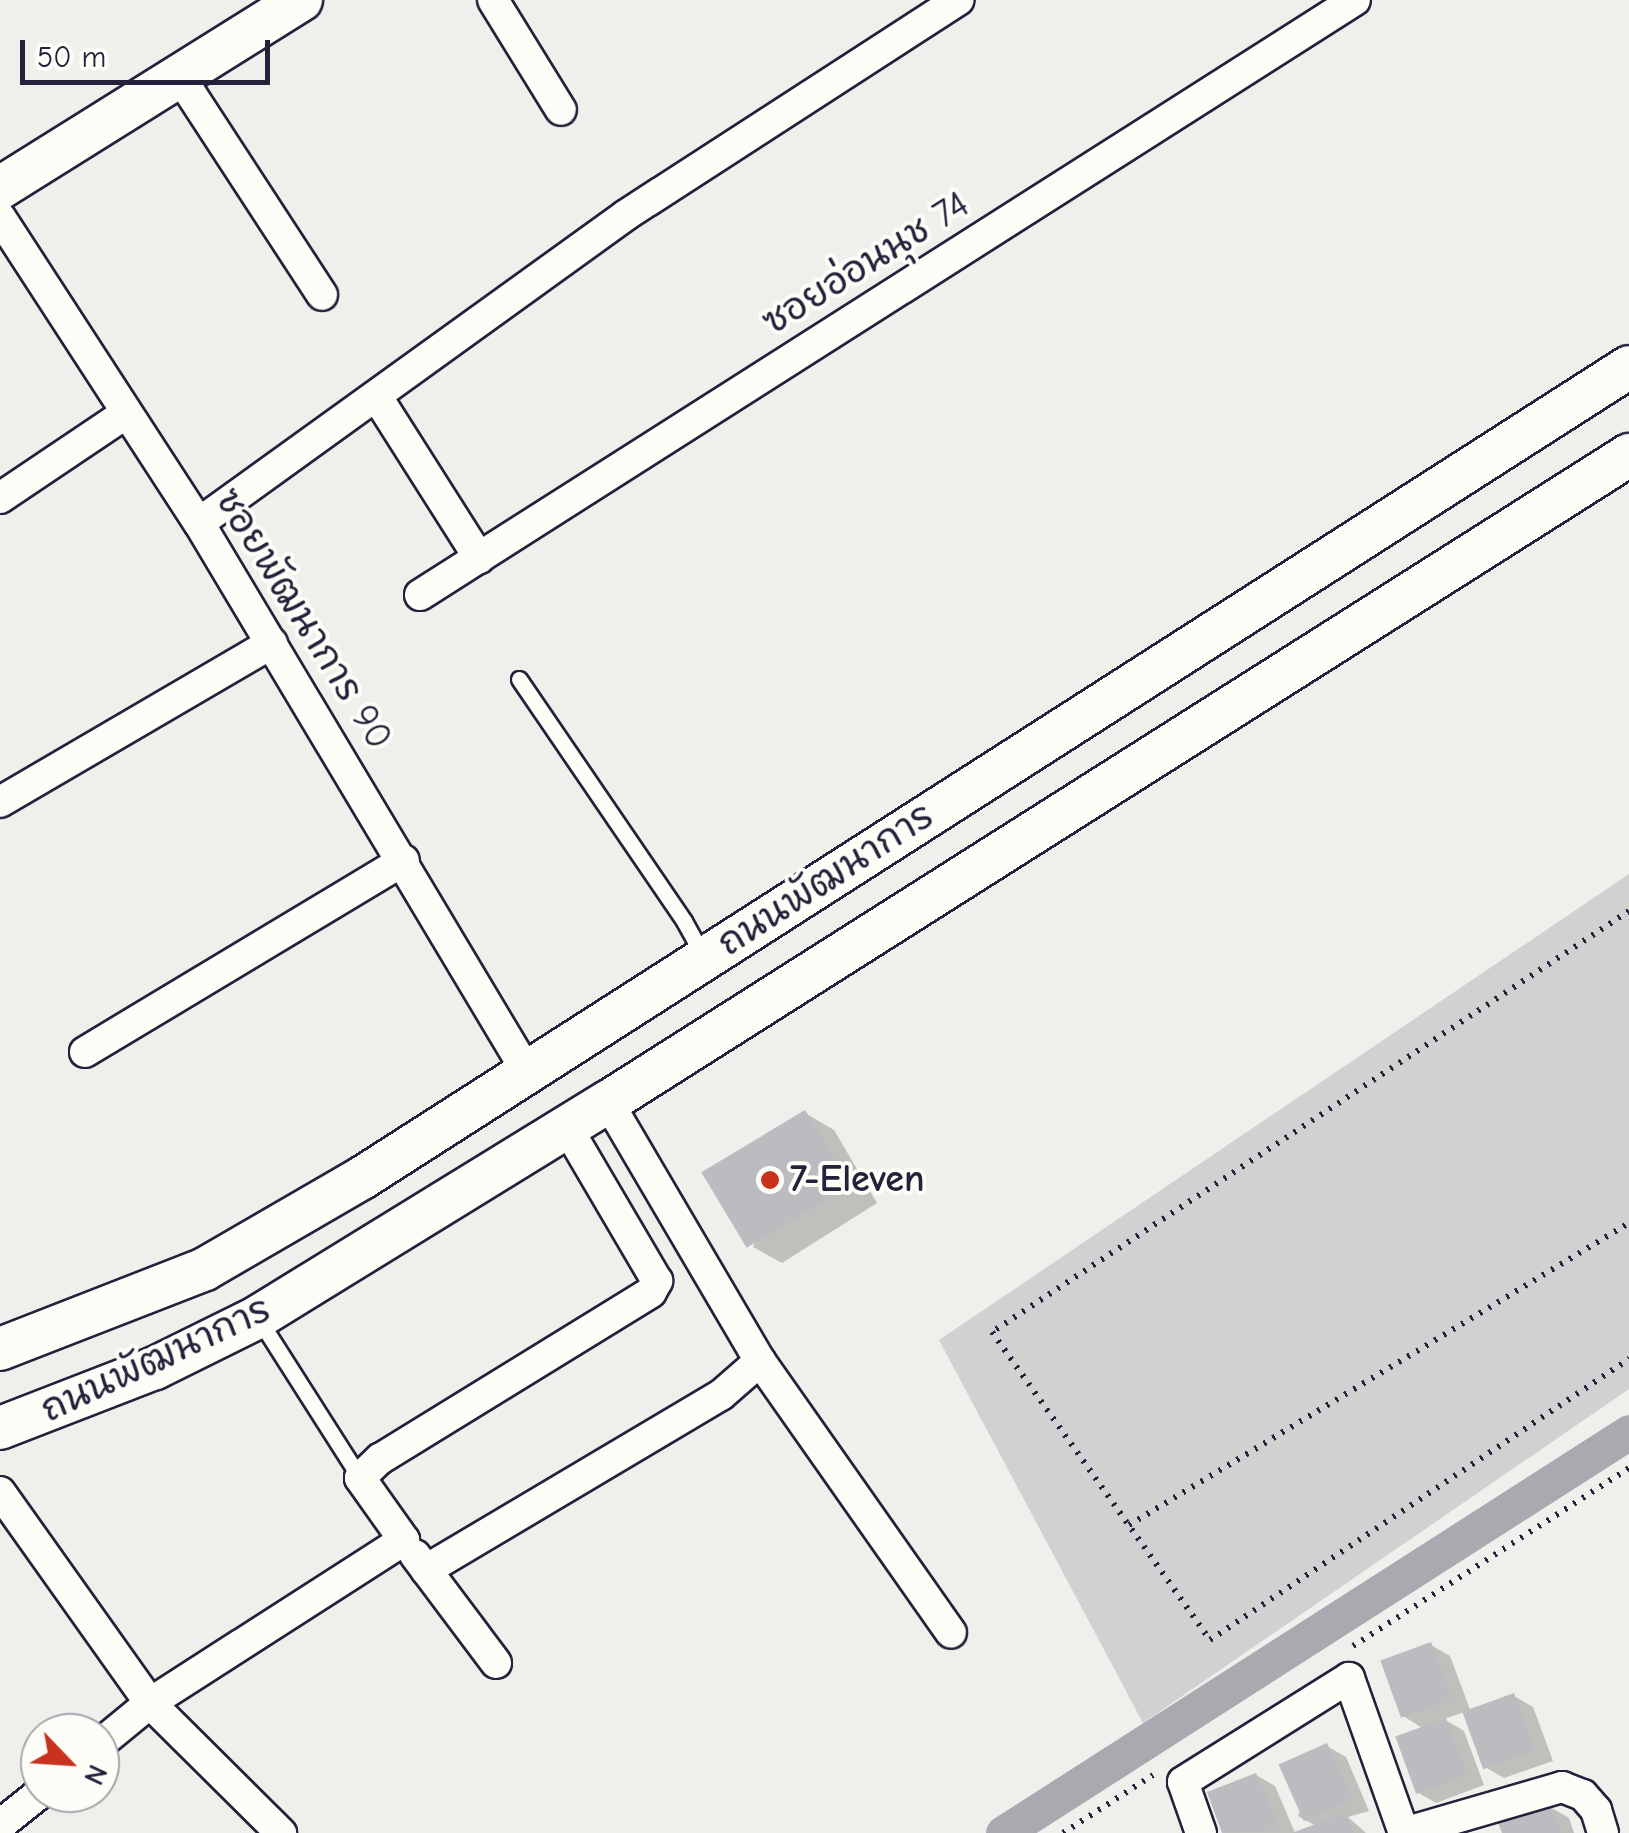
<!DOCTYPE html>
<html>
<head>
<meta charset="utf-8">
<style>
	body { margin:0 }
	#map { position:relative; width:1629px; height:1833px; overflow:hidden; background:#f0efec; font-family:"Comic Neue","Playpen Sans Thai",sans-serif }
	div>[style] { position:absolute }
	.green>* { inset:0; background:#d2d1d1 }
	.shadow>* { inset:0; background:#0003 }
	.canal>* { height:35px; margin:-17.5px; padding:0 17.5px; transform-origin:17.5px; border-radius:17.5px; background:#a9a9b0 }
	.building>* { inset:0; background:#bcbcc0; transform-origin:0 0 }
	.path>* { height:6px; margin-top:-3px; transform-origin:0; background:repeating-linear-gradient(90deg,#22223b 0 2.5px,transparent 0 10.5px) }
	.roads { filter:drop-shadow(2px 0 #22223b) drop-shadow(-2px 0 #22223b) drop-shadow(0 2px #22223b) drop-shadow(0 -2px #22223b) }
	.lane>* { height:15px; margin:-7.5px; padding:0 7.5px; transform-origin:7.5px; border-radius:7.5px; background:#fdfcf7 }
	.street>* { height:30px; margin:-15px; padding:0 15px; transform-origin:15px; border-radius:15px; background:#fdfcf7 }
	.secondary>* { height:42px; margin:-21px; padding:0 21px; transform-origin:21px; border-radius:21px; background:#fdfcf7 }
	.dots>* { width:28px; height:28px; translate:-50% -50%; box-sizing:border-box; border:5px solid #fdfcf7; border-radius:50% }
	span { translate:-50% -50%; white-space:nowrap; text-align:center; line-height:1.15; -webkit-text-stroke:8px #fdfcf7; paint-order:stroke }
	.street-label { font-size:38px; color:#22223b }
	.poi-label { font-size:38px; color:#22223b; font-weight:700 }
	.left { translate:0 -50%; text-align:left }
	.north { position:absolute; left:20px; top:1713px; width:100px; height:100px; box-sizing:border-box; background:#fdfcf7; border:2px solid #a5a5ac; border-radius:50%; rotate:115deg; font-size:28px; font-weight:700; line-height:40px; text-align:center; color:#22223b }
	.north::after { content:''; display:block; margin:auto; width:35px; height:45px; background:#c8321e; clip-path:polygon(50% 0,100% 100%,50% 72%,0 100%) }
	.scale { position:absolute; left:20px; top:40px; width:250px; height:45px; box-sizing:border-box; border:5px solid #22223b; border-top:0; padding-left:12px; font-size:30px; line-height:35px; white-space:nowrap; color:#22223b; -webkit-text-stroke:8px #fdfcf7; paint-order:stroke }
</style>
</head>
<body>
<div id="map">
	<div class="green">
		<div style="clip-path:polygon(1629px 874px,1629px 1389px,1143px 1723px,939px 1340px)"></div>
	</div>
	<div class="shadow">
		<div style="clip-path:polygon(805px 1113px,834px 1130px,877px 1203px,782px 1263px,753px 1247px)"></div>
		<div style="clip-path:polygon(1431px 1645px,1450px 1656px,1471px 1712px,1514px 1696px,1533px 1707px,1553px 1761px,1504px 1778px,1485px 1767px,1465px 1712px,1444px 1719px,1464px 1731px,1484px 1785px,1436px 1803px,1417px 1792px,1424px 1729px,1403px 1716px)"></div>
		<div style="clip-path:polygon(1327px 1746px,1346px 1757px,1369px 1811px,1348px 1817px,1366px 1833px,1299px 1833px,1316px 1826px,1298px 1816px)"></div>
		<div style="clip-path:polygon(1256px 1775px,1275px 1786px,1295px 1833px,1224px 1833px,1210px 1793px)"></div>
		<div style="clip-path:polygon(1550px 1807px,1569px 1818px,1574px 1833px,1505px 1833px)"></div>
	</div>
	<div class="canal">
		<div style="left:1003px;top:1833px;width:743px;rotate:-32.64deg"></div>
	</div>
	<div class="building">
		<div style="left:805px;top:1110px;width:88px;height:121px;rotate:59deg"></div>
		<div style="left:1431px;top:1642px;width:61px;height:54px;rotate:70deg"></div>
		<div style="left:1514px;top:1693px;width:61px;height:55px;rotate:70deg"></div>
		<div style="left:1446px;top:1718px;width:61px;height:54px;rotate:70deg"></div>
		<div style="left:1327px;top:1743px;width:62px;height:53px;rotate:66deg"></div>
		<div style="clip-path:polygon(1256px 1773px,1281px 1830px,1222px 1833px,1207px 1792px)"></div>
		<div style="clip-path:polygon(1550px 1804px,1561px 1833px,1502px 1833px,1498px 1823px)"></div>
		<div style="clip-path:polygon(1345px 1813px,1353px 1833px,1292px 1833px)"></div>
	</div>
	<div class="path">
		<div style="left:1629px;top:911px;width:764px;rotate:146.54deg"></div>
		<div style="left:992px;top:1332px;width:377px;rotate:54.7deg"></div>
		<div style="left:1210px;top:1640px;width:505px;rotate:-33.85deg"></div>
		<div style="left:1129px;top:1525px;width:584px;rotate:-31.13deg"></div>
		<div style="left:1353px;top:1646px;width:328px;rotate:-32.8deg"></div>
		<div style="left:1063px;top:1833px;width:107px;rotate:-32.8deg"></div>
	</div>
	<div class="roads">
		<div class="lane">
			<div style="left:519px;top:679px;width:293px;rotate:55.7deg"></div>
			<div style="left:684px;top:921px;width:39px;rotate:61deg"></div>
			<div style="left:260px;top:1321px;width:186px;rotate:57.5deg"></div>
		</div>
		<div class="street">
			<div style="left:493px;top:0;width:129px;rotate:58.3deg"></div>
			<div style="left:180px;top:77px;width:260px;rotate:56.9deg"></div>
			<div style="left:0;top:217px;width:365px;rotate:57deg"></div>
			<div style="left:199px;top:523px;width:637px;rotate:59.13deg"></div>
			<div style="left:377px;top:397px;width:191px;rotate:57.6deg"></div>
			<div style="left:0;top:498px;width:151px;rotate:-33.9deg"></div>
			<div style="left:199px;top:523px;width:526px;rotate:-35.8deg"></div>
			<div style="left:626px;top:215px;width:396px;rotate:-32.9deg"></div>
			<div style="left:420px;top:595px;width:1108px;rotate:-32.47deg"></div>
			<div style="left:0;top:802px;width:315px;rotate:-30.3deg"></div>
			<div style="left:85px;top:1052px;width:372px;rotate:-31deg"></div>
			<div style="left:608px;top:1102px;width:300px;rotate:59.6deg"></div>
			<div style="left:760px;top:1361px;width:332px;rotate:54.9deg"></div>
			<div style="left:0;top:1492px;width:259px;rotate:54.6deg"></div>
			<div style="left:150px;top:1703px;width:302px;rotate:-32.7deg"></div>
			<div style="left:404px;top:1540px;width:76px;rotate:-125.4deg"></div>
			<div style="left:360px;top:1478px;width:28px;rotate:-44deg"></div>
			<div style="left:380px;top:1459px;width:318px;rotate:-31.6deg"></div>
			<div style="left:651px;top:1292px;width:13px;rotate:-61deg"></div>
			<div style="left:657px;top:1281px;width:180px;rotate:-120.4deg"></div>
			<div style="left:415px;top:1555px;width:135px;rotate:53.1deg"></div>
			<div style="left:426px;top:1570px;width:343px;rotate:-30.7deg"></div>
			<div style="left:721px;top:1395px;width:52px;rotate:-41.1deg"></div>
			<div style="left:100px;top:1744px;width:65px;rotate:-39.4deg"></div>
			<div style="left:150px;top:1703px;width:185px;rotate:44.8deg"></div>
			<div style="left:0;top:1825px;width:51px;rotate:-38.7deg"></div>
			<div style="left:1201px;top:1833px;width:54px;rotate:-109.4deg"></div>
			<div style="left:1183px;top:1782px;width:196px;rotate:-32.1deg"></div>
			<div style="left:1349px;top:1678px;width:164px;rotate:70.5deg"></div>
			<div style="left:1404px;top:1833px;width:165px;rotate:-16.2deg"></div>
			<div style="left:1562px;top:1787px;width:22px;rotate:21deg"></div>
			<div style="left:1583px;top:1795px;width:20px;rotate:49deg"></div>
			<div style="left:1596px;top:1810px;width:24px;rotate:73deg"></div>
		</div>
		<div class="secondary">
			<div style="left:0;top:188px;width:355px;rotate:-32deg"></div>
			<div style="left:0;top:1349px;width:220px;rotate:-21.3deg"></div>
			<div style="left:205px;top:1269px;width:181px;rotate:-30.1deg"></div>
			<div style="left:362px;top:1178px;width:1504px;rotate:-32.62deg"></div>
			<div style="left:0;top:1428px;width:166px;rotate:-21.2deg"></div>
			<div style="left:155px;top:1368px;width:115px;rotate:-26.3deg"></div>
			<div style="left:258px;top:1317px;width:411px;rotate:-31.6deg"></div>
			<div style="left:608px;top:1102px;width:1209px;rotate:-32.36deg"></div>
		</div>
	</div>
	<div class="dots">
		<div style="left:770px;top:1180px;background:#c8321e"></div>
	</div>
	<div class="street-label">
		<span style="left:866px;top:264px;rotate:-32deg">ซอยอ่อนนุช 74</span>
		<span style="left:303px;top:619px;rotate:58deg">ซอยพัฒนาการ 90</span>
		<span style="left:826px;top:880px;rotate:-33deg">ถนนพัฒนาการ</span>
		<span style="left:156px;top:1360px;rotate:-25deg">ถนนพัฒนาการ</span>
	</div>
	<div class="poi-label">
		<span class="left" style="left:790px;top:1180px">7-Eleven</span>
	</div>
	<div class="north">N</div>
	<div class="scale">50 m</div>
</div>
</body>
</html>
